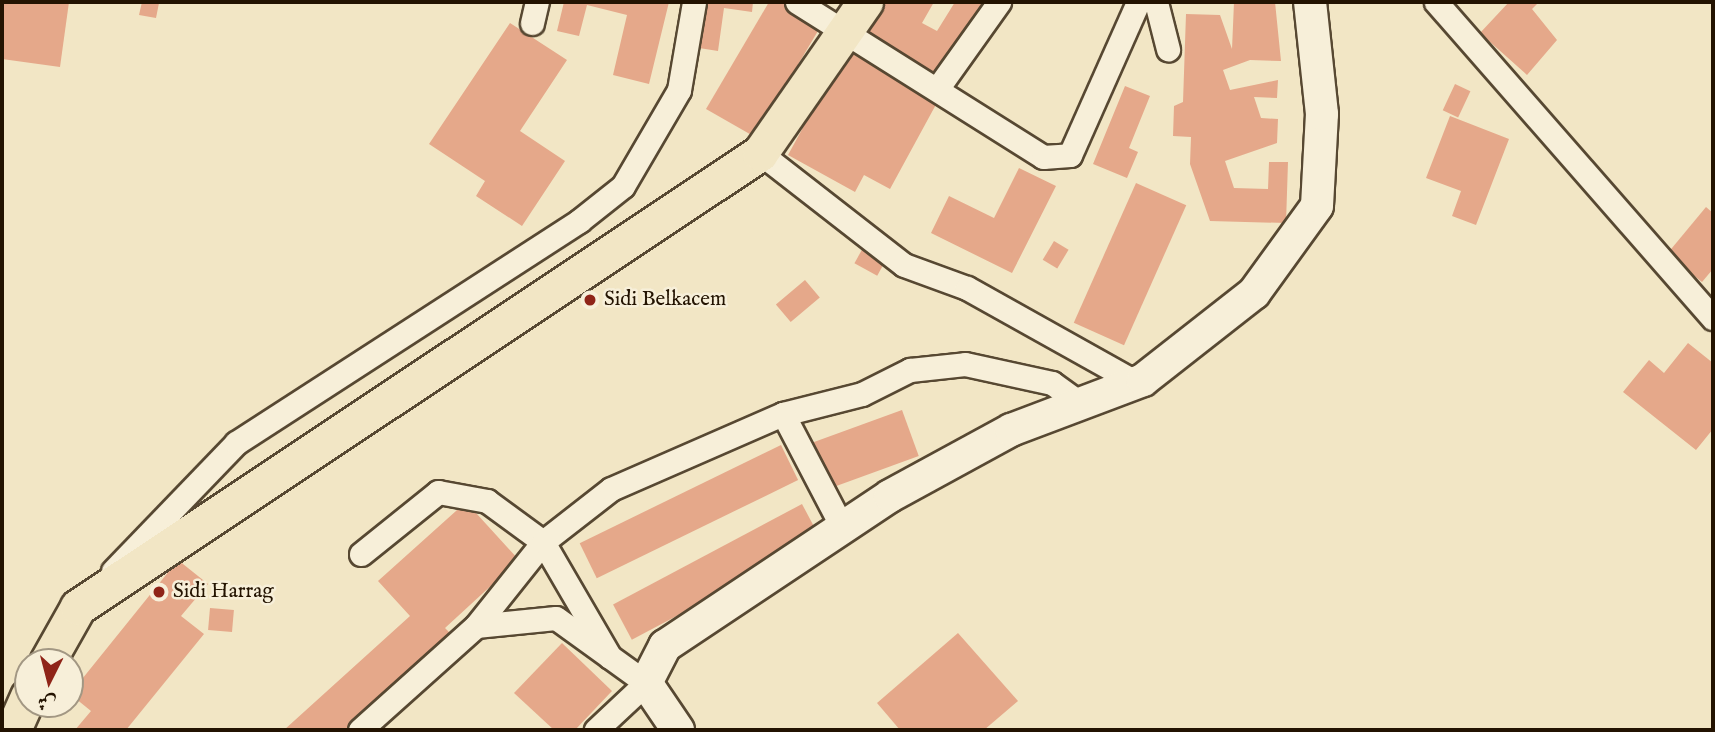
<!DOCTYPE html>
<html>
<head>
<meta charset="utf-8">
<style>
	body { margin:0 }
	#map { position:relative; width:1715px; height:732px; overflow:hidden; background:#f2e6c5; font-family:"IM FELL English",Amiri,serif }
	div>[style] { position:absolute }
	.building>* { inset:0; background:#e5a88a; transform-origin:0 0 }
	.roads { filter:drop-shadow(2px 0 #574832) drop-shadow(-2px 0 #574832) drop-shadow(0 2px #574832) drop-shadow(0 -2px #574832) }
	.street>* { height:23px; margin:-11.5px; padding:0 11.5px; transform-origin:11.5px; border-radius:11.5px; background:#f7efd9 }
	.secondary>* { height:32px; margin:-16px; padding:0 16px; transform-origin:16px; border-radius:16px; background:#f7efd9 }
	.primary>* { height:35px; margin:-17.5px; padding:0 17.5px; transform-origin:17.5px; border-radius:17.5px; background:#f2e6c5 }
	.dots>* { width:19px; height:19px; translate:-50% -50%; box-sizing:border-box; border:4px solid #f7efd9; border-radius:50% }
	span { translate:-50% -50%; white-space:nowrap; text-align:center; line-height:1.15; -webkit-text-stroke:5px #f7efd9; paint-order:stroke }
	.poi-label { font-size:21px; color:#231301 }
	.left { translate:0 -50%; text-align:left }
	.frame { position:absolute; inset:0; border:4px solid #231301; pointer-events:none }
	.north { position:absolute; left:14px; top:648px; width:70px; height:70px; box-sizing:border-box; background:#f7efd9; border:2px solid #a29783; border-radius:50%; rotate:186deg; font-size:19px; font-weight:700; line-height:28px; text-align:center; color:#231301 }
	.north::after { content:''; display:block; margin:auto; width:24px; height:32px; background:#8f2418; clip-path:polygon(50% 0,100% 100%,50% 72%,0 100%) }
</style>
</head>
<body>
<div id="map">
	<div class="building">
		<div style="clip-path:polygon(2px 2px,69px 2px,60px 67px,2px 59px)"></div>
		<div style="clip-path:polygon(142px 2px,159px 3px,156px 18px,139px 15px)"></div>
		<div style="clip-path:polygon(564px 2px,669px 2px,649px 84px,613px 75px,627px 15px,587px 5px,579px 36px,557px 31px)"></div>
		<div style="clip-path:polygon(706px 2px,753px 2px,752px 12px,724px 8px,718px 51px,699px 48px)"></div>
		<div style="clip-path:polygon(769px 2px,807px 2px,828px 14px,755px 137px,706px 109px)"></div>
		<div style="clip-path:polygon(878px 2px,934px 2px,922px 23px,937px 31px,955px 2px,998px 2px,950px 84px,861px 32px)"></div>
		<div style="clip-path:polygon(1234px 2px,1275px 2px,1281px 61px,1250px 60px,1223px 70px,1230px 90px,1278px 80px,1277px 98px,1254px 97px,1261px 118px,1278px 119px,1277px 143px,1225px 161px,1234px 188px,1268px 189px,1269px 162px,1288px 162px,1286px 223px,1210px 221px,1190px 164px,1191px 137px,1173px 136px,1174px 106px,1183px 102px,1186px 14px,1220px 15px,1232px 49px)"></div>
		<div style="clip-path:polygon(1509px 2px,1539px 2px,1532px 9px,1557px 40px,1527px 75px,1480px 33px)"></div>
		<div style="clip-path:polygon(510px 23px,567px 60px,520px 131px,565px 161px,522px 226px,476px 196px,485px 181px,429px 144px)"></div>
		<div style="clip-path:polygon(846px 49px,939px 99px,890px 189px,864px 175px,855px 192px,788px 155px)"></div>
		<div style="left:1455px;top:84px;width:17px;height:29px;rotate:25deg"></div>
		<div style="clip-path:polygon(1125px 86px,1150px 96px,1129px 148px,1138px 152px,1127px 178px,1093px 164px)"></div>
		<div style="clip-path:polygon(1450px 116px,1509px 139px,1476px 225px,1452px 216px,1461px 191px,1426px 178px)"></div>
		<div style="clip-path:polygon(1019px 168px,1056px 186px,1012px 273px,931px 233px,949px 196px,994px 218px)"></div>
		<div style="left:1136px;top:183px;width:55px;height:153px;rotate:24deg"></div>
		<div style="clip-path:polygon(1706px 207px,1713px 213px,1713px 269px,1702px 282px,1667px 254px)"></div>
		<div style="left:869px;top:237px;width:26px;height:30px;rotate:29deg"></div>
		<div style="left:1054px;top:241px;width:17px;height:22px;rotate:31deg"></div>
		<div style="left:805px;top:280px;width:23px;height:38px;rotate:50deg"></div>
		<div style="clip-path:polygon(1688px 343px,1713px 363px,1713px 429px,1696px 450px,1623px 392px,1649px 360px,1664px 373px)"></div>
		<div style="left:902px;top:410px;width:49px;height:106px;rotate:70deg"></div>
		<div style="left:781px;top:445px;width:39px;height:224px;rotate:64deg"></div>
		<div style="clip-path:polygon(466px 502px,519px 560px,445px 628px,455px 638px,353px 730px,284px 730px,410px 616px,378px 581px)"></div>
		<div style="left:802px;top:504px;width:40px;height:214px;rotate:62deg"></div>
		<div style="clip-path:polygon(178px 560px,208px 584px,181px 616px,204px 634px,126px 730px,75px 730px,91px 711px,70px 694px)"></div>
		<div style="left:210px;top:608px;width:24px;height:22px;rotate:5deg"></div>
		<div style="clip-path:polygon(958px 633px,1018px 701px,984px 730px,900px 730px,877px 703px)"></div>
		<div style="clip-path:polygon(562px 643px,612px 691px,575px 730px,554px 730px,514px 693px)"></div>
	</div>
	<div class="roads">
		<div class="street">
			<div style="left:797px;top:2px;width:291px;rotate:32.2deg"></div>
			<div style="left:1043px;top:157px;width:27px;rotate:-4deg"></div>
			<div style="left:1070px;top:155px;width:167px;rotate:-66deg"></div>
			<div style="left:1156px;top:2px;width:49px;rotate:75.7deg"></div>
			<div style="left:1436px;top:2px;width:420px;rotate:48.8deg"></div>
			<div style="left:532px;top:23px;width:22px;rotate:-77deg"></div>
			<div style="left:937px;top:89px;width:107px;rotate:-54.5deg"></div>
			<div style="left:760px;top:153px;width:182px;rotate:37.9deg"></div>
			<div style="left:904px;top:265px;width:67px;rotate:20.1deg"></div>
			<div style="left:967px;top:288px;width:195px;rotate:29.2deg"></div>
			<div style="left:783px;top:414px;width:81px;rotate:-14.2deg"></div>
			<div style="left:862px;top:394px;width:54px;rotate:-26.6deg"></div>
			<div style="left:910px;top:370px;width:55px;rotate:-6.2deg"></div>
			<div style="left:965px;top:364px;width:89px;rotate:12.3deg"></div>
			<div style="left:1052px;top:383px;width:36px;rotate:36deg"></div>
			<div style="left:361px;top:554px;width:99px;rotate:-38.8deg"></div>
			<div style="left:438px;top:492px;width:50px;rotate:10.4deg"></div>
			<div style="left:487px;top:501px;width:69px;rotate:36.2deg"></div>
			<div style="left:543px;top:542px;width:133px;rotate:59.8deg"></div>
			<div style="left:113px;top:571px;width:178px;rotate:-46.1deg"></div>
			<div style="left:236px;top:443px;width:409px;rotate:-32.9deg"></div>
			<div style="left:579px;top:221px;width:56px;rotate:-38.5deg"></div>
			<div style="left:623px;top:186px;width:111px;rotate:-59.7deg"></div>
			<div style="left:679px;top:90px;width:89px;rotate:-80.3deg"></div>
			<div style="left:476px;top:626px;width:80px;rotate:-5.7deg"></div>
			<div style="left:556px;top:618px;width:111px;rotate:35.8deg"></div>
			<div style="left:646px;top:683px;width:69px;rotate:136.8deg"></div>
			<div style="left:360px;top:730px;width:156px;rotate:-41.9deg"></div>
			<div style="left:476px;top:626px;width:107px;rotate:-51.4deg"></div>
			<div style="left:543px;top:542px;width:86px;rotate:-37.9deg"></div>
			<div style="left:611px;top:489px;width:188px;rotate:-23.6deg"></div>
			<div style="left:783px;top:414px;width:130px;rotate:62.4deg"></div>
		</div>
		<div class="secondary">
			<div style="left:678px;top:730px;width:57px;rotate:-124.2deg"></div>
			<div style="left:646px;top:683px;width:42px;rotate:-62.8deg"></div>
			<div style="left:665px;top:646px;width:270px;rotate:-33.7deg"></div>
			<div style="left:890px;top:496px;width:138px;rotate:-28.6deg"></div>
			<div style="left:1011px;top:430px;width:141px;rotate:-20.7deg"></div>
			<div style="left:1143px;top:380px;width:141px;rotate:-38.1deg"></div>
			<div style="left:1254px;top:293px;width:107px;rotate:-54.1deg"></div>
			<div style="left:1317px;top:206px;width:92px;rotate:-86.9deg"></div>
			<div style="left:1322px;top:114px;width:113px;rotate:-96.1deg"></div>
		</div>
		<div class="primary">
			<div style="left:47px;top:662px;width:63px;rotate:-60.6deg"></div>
			<div style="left:78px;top:607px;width:819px;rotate:-33.65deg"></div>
			<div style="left:760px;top:153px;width:184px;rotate:-55.2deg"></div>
			<div style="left:13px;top:730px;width:37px;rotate:-66deg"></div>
		</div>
	</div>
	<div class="dots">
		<div style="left:590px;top:300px;background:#8f2418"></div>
		<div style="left:159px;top:592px;background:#8f2418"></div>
	</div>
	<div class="poi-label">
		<span class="left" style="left:604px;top:300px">Sidi Belkacem</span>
		<span class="left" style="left:173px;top:592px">Sidi Harrag</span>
	</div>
	<div class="frame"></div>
	<div class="north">ش</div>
</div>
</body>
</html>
